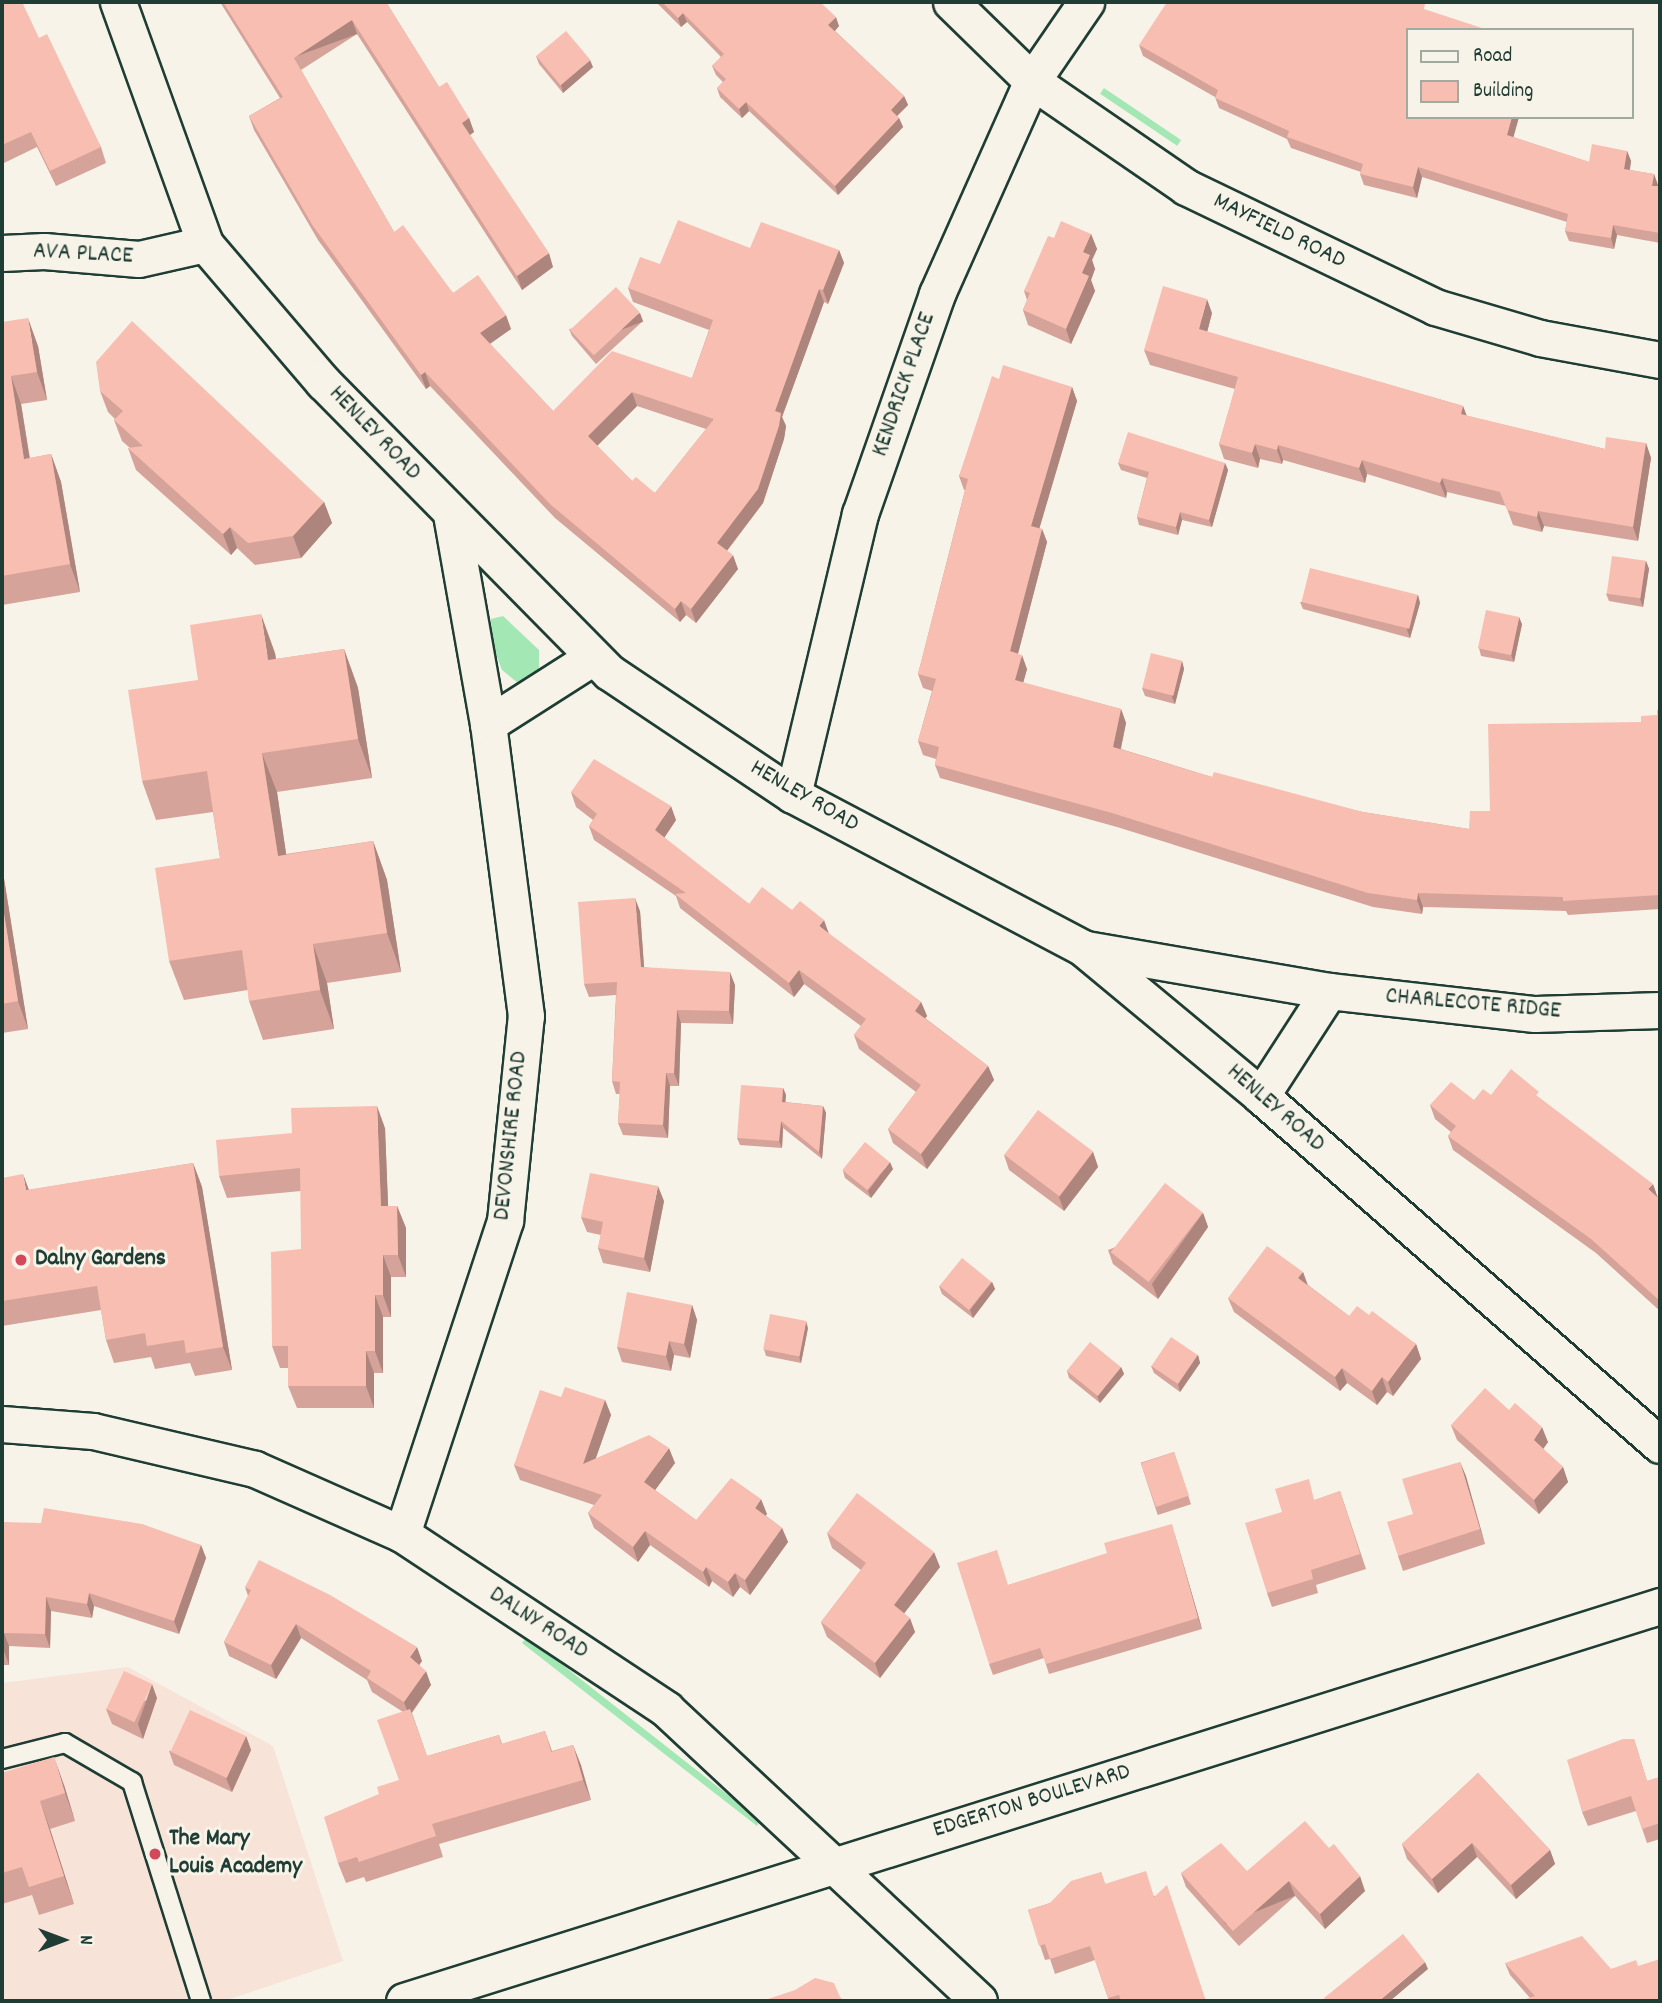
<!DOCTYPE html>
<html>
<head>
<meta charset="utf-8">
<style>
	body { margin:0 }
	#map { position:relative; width:1662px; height:2003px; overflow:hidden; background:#f7f3e8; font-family:Dekko,sans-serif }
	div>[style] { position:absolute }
	.built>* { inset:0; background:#f7e3d8 }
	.green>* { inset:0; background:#a3e8b4; transform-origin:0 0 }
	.roads { filter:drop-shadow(2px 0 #1f3d34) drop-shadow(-2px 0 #1f3d34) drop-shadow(0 2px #1f3d34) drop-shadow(0 -2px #1f3d34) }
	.lane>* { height:18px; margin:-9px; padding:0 9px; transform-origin:9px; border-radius:9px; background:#f7f3e8 }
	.street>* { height:35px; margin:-17.5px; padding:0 17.5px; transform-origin:17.5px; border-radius:17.5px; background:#f7f3e8 }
	.wall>* { inset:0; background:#d5a399; transform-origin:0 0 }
	.shaded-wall>* { inset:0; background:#ae857d; transform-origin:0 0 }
	.building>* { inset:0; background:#f8beb2; transform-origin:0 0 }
	.dots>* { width:19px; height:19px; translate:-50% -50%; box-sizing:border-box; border:4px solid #f7f3e8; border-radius:50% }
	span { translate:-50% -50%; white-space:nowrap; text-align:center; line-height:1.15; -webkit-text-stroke:6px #f7f3e8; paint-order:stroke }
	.street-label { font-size:24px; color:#1f3d34 }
	.poi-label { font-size:24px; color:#1f3d34; font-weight:700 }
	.left { translate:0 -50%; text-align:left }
	.frame { position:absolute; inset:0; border:4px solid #1f3d34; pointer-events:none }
	.legend { position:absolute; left:1406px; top:28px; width:228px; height:91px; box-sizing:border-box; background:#f7f3e8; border:2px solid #a1aaa0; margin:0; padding:9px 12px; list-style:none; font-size:21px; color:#1f3d34 }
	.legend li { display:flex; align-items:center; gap:14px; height:35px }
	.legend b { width:35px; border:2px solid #a1aaa0 }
	.north { position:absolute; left:28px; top:1905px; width:70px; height:70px; -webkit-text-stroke:5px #f7f3e8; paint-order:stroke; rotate:90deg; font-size:19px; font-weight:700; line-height:28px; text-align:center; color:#1f3d34 }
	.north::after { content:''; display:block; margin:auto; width:24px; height:32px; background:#1f3d34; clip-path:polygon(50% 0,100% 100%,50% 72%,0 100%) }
</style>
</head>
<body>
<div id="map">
	<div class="built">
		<div style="clip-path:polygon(128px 1667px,273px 1746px,343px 1961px,224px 2001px,2px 2001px,2px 1683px)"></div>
	</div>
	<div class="green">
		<div style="left:1104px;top:88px;width:93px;height:7px;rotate:34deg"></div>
		<div style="clip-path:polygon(503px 616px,539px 650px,539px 669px,518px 683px,502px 670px,492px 643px,491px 619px)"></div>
		<div style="clip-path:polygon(527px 1637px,760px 1820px,757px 1826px,522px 1643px)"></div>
	</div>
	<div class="roads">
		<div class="lane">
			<div style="left:2px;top:1759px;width:65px;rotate:-14.3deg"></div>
			<div style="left:65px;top:1743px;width:78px;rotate:30.2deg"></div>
			<div style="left:132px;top:1782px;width:230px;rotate:72.5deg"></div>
		</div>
		<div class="street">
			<div style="left:118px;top:2px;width:257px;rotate:70.2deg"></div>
			<div style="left:205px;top:244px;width:182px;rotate:49.5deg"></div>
			<div style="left:323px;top:382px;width:407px;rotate:45.4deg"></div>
			<div style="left:609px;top:672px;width:221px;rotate:33.8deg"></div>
			<div style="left:793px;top:795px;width:328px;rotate:27.8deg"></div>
			<div style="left:1083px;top:948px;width:231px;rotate:39.7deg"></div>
			<div style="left:1261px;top:1096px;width:530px;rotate:41.18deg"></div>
			<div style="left:951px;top:2px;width:113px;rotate:44.3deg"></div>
			<div style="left:1032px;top:81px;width:187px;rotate:34.5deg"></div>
			<div style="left:1186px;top:187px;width:276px;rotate:25.7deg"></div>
			<div style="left:1435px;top:307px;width:109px;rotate:16.4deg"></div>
			<div style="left:1540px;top:338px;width:122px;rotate:10.4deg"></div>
			<div style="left:2px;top:253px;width:42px;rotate:-2.7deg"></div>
			<div style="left:44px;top:251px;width:95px;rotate:4.8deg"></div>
			<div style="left:139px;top:259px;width:68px;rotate:-12.8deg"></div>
			<div style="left:488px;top:724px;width:125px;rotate:-32.5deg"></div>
			<div style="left:793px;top:795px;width:289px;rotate:-76.6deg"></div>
			<div style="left:860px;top:514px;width:233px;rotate:-70.7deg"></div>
			<div style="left:937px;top:294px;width:233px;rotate:-66deg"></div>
			<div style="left:1032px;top:81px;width:96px;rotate:-55.6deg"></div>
			<div style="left:1086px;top:949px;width:247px;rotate:9.8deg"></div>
			<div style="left:1329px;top:991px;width:207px;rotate:6.4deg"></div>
			<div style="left:1535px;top:1014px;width:125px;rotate:-1.8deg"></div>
			<div style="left:1261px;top:1096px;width:125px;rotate:-57.1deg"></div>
			<div style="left:2px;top:1424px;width:91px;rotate:4.4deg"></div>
			<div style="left:93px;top:1431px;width:166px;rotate:13.2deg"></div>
			<div style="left:255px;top:1469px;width:161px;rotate:23.9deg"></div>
			<div style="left:402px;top:1534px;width:317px;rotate:33.5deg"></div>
			<div style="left:666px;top:1709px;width:428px;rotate:43deg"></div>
			<div style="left:402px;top:1534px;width:330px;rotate:-71.8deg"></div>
			<div style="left:505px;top:1221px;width:206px;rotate:-84.2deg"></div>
			<div style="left:526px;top:1016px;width:294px;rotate:-97.4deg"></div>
			<div style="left:488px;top:724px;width:212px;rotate:-100deg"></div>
			<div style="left:404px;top:2001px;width:1317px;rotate:-17.46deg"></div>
		</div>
	</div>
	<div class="wall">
		<div style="clip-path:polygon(2px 2px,39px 38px,101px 147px,106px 163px,56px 186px,37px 147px,2px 164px)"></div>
		<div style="clip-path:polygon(evenodd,220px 2px,386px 2px,439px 87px,469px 118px,474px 132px,470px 135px,553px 267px,522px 290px,357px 34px,301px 70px,394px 232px,453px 293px,511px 329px,490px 344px,553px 411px,692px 378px,709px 330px,633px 302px,628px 288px,660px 264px,750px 248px,839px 250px,844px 263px,828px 304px,824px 302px,782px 417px,786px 426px,784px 439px,763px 503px,727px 551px,738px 569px,696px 623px,686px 615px,680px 622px,555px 518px,430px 386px,426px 389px,318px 240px,254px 130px,249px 116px,280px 98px,220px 2px,637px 406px,706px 429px,655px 493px,632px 481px,597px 446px,637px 406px)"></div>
		<div style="clip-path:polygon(656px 2px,820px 2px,839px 26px,835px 31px,904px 96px,908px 105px,897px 116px,899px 118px,903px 127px,838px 195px,749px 111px,742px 118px,720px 97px,717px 88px,723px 82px,716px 75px,712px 66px,721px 57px,687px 22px,681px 27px)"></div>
		<div style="clip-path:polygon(1139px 45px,1408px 117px,1519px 117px,1513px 137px,1589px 162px,1627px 151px,1631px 161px,1630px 170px,1654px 174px,1658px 186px,1660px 186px,1660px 243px,1617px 235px,1614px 249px,1569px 241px,1565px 231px,1567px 222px,1422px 177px,1417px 198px,1364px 185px,1360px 174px,1361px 172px,1291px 148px,1287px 139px,1219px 108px,1215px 97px,1143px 56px)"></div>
		<div style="clip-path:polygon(536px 56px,593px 67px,563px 93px,539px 64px)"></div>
		<div style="clip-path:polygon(1091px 234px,1097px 249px,1092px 260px,1095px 269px,1091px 280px,1095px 291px,1071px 344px,1028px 325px,1023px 310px,1027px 300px,1024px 291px,1054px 238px)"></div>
		<div style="clip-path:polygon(1212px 313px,1207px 332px,1463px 406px,1467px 416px,1605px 449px,1646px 443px,1651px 458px,1638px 541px,1544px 526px,1542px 532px,1513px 525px,1506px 506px,1447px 492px,1446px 498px,1367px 474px,1365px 483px,1283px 460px,1282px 464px,1260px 459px,1258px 468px,1224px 459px,1219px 444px,1235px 389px,1150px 365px,1144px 350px)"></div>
		<div style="clip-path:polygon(643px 321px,596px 364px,572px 336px,569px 329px)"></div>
		<div style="clip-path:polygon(2px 322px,38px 346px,47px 400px,21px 404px,30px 458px,51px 454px,61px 482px,80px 592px,2px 605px)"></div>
		<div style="clip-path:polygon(999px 379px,1072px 387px,1077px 401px,1039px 528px,1042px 529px,1047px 542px,1018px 654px,1027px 669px,1023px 683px,1121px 709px,1126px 723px,1121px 749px,1212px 777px,1363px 812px,1469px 829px,1490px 811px,1641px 722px,1657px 715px,1660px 710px,1660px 909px,1568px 915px,1566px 911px,1423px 907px,1422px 914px,1373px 907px,1117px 827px,940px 778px,935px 765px,936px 759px,923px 755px,918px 741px,932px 691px,923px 688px,918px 674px,965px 490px,964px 490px,959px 476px)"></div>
		<div style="clip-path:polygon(100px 391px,324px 502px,332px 523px,301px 558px,255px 565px,237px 548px,231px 555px,136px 470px,128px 448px,130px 448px,122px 441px,114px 420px,115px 419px,108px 412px)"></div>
		<div style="clip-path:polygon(1118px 463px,1225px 463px,1228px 470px,1212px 527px,1182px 520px,1178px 535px,1139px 525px,1137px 517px,1147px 478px,1121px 470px)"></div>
		<div style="clip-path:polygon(1646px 561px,1649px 569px,1643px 607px,1609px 601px,1606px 594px)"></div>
		<div style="clip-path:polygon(1418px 595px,1420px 603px,1410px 638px,1303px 609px,1300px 602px)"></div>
		<div style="clip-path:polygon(1522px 624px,1514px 662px,1481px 656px,1479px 648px)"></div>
		<div style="clip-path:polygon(344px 649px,358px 688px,372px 778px,277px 792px,286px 854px,373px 841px,387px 880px,401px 972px,327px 983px,334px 1029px,263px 1040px,249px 1001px,248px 990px,184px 1000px,169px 961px,220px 858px,213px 812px,156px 820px,142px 781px,198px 680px,275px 653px,276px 659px)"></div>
		<div style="clip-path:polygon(1182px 661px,1184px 669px,1175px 704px,1145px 696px,1142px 688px)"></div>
		<div style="clip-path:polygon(571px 792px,676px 820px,664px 838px,749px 904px,792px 910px,829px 934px,921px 1002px,927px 1016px,925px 1018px,988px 1066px,994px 1080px,927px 1169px,893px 1143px,888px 1129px,916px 1092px,859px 1049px,854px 1035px,861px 1026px,804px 984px,794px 997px,680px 908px,676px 896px,594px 840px,589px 826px,593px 820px,576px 807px)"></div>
		<div style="clip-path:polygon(2px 866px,28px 1029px,2px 1033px)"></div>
		<div style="clip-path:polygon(640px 911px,644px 967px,735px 985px,733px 1024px,681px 1023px,679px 1086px,670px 1086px,668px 1138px,623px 1135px,618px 1123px,620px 1094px,616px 1094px,612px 1081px,616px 995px,589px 997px,584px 984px)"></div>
		<div style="clip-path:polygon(783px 1088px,786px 1095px,785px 1102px,823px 1106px,826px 1113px,822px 1159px,783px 1128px,782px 1148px,740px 1145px,737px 1138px)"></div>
		<div style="clip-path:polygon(1491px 1095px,1542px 1100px,1660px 1200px,1660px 1311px,1596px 1253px,1453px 1150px,1448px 1136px,1451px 1132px,1435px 1119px,1430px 1105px,1474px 1100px)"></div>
		<div style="clip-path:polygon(385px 1128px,388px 1206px,397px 1206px,406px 1228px,406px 1277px,391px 1277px,391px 1317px,383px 1317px,383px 1373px,374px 1373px,374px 1408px,297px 1408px,288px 1386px,288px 1368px,280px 1368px,272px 1346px,301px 1249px,301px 1191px,227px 1198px,219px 1176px)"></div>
		<div style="clip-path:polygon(1093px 1152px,1098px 1167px,1064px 1211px,1009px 1170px,1004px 1155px)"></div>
		<div style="clip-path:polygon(193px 1163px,202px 1187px,232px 1370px,195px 1376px,190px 1363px,155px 1369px,151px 1357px,114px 1363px,106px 1340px,101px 1310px,2px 1326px,2px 1178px,29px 1190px)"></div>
		<div style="clip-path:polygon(893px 1169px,871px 1198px,845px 1178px,843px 1171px)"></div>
		<div style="clip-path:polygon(664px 1201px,650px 1272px,603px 1263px,598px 1248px,601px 1235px,587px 1232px,581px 1217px)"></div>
		<div style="clip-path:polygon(1203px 1213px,1208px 1227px,1158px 1299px,1113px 1264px,1108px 1250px)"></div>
		<div style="clip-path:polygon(1303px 1272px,1308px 1285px,1349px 1316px,1369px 1315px,1416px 1344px,1421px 1359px,1393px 1396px,1387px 1392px,1377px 1405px,1347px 1383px,1340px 1391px,1234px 1312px,1228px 1298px)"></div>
		<div style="clip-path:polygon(992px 1282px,995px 1289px,973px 1318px,942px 1294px,939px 1286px)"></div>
		<div style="clip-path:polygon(692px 1305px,697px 1320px,690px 1358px,674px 1355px,671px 1371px,622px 1362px,617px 1347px)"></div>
		<div style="clip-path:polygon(808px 1328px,801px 1363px,766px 1356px,764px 1349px)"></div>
		<div style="clip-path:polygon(1198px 1355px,1200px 1363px,1180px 1392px,1154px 1373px,1151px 1366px)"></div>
		<div style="clip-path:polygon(1121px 1367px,1124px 1374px,1100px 1403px,1069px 1378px,1067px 1371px)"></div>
		<div style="clip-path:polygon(561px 1397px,605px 1400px,611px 1415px,595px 1459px,675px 1463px,655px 1490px,696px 1520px,767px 1514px,765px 1515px,782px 1528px,788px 1542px,750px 1595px,740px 1587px,733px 1597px,712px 1581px,709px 1587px,650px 1545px,638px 1562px,594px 1528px,588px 1513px,594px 1505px,520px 1480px,514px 1465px)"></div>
		<div style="clip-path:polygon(1509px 1410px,1548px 1442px,1543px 1449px,1563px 1467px,1568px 1482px,1539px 1514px,1457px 1440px,1451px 1425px)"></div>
		<div style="left:1174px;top:1452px;width:55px;height:35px;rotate:72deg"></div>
		<div style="clip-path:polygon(1460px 1462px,1485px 1544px,1403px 1571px,1398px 1556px,1413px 1514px)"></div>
		<div style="clip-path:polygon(1340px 1491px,1366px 1569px,1316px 1585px,1318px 1593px,1272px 1607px,1267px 1593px,1282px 1512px)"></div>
		<div style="clip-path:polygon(2px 1522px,201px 1545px,206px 1558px,179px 1634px,94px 1606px,92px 1618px,51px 1611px,50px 1648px,9px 1646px,9px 1665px,2px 1665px)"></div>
		<div style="clip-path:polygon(827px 1533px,940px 1567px,904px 1613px,915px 1632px,880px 1678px,827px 1637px,821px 1622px,861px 1570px,832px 1548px)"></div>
		<div style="clip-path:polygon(1175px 1535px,1202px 1629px,1049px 1674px,1044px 1658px,993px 1675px,989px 1664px,1008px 1585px)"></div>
		<div style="clip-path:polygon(245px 1587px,422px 1661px,419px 1665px,431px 1685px,412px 1713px,427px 1756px,499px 1735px,502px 1744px,545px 1731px,552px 1751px,573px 1745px,591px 1800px,439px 1844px,443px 1857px,366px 1882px,364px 1877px,346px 1883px,338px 1863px,379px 1794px,399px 1780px,403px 1712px,372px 1692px,367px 1680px,301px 1638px,276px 1679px,229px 1656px,224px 1642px,248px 1596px)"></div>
		<div style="clip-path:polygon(157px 1698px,143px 1739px,112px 1724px,106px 1709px)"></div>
		<div style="clip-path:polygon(246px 1736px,251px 1750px,232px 1792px,174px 1765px,169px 1751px)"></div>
		<div style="clip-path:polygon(1634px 1739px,1647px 1781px,1660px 1777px,1660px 1839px,1647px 1843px,1636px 1811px,1588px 1826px,1582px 1812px)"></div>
		<div style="clip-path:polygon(2px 1773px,64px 1785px,75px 1821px,50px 1829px,74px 1904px,39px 1915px,32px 1895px,2px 1904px)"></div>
		<div style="clip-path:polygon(1478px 1773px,1550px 1850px,1555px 1864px,1516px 1899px,1477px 1857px,1438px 1893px,1407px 1859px,1402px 1844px)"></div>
		<div style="clip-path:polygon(1247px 1871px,1365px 1891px,1325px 1929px,1295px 1896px,1239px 1946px,1186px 1887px,1181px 1873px)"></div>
		<div style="clip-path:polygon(1101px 1872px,1105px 1884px,1155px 1896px,1206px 2001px,1109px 2001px,1095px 1960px,1055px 1974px,1050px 1959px,1045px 1960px,1028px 1910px,1050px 1903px)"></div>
		<div style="clip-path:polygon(1505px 1963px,1611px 1969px,1638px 1966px,1530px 1998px,1510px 1975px)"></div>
	</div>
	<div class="shaded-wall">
		<div style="clip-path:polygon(683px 13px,687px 22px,681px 27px,678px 18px)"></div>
		<div style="clip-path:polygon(836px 17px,839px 26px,832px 34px,828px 25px)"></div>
		<div style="left:352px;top:20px;width:15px;height:69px;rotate:70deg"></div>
		<div style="clip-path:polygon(590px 60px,593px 67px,563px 93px,561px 85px)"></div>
		<div style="clip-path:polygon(904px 96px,908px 105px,894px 119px,891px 110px)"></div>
		<div style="clip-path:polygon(746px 102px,749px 111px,742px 118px,739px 109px)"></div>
		<div style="clip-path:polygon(1512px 117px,1519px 117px,1511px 146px,1507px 135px)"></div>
		<div style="clip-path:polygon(469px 118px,474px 132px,467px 137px,462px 123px)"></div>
		<div style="clip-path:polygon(899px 118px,903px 127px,838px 195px,835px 186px)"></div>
		<div style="clip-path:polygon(1627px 151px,1631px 161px,1628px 180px,1624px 169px)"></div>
		<div style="clip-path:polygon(1418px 167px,1422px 177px,1417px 198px,1413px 187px)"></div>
		<div style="clip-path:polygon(1654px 174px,1658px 185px,1656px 196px,1652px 186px)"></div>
		<div style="clip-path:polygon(1613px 225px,1617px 235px,1614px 249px,1611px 238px)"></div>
		<div style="clip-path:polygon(1091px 234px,1097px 249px,1092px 260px,1095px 269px,1091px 280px,1095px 291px,1071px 344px,1066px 329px,1082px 273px,1083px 252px)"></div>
		<div style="clip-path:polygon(839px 250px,844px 263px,828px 304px,823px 290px)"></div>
		<div style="clip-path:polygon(549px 253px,553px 267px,522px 290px,517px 276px)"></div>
		<div style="clip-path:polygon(819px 289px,824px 302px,782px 417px,786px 426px,784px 439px,763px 503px,722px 557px,717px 543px,775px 411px)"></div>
		<div style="clip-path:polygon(1207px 299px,1212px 313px,1204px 344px,1199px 329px)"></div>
		<div style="left:640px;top:313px;width:9px;height:64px;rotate:69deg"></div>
		<div style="clip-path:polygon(506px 315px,511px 329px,485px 347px,480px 333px)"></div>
		<div style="clip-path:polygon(28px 318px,38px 346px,47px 400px,37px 372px)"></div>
		<div style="clip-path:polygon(425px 372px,430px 386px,426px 389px,421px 375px)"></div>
		<div style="clip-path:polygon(11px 376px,21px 404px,34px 487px,24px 459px)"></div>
		<div style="clip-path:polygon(1072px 387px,1077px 401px,1036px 540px,1031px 526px)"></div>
		<div style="clip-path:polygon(632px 392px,637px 406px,593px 450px,588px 436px)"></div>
		<div style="clip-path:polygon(1463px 406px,1468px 420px,1461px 414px)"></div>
		<div style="clip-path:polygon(1646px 443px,1651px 458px,1638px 541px,1633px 527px)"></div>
		<div style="clip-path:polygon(1255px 444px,1260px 459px,1258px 468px,1252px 453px)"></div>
		<div style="clip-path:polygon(1278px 445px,1283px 460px,1282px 464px,1277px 450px)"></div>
		<div style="clip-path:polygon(51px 454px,61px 482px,80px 592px,70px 564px)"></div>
		<div style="clip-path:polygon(1362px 460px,1367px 474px,1365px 483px,1359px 468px)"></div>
		<div style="clip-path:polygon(1225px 463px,1228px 470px,1212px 527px,1209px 520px)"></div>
		<div style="clip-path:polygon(1442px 478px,1447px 492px,1446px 498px,1440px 483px)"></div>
		<div style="clip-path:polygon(324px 502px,332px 523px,301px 558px,293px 536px)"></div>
		<div style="clip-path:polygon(1538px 511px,1544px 526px,1542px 532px,1537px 517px)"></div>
		<div style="clip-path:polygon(1180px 512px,1182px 520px,1178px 535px,1176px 527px)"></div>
		<div style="clip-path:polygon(230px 527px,237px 548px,231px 555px,223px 534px)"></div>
		<div style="clip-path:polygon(1042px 529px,1047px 542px,1015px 665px,1010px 651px)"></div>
		<div style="clip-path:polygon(733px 555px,738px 569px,696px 623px,691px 609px)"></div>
		<div style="clip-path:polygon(1646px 561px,1649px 569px,1643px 607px,1640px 599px)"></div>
		<div style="clip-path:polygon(1418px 595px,1420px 603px,1410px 638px,1407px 630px)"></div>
		<div style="clip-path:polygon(681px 601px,686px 615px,680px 622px,675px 609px)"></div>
		<div style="clip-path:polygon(261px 614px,275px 653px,282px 699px,268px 660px)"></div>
		<div style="clip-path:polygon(1519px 617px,1522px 624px,1514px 662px,1511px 655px)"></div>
		<div style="clip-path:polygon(344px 649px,358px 688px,372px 778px,358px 739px)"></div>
		<div style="clip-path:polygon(1022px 655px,1027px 669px,1020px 694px,1015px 680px)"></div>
		<div style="clip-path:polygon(1182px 661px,1184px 669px,1175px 704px,1172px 697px)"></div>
		<div style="clip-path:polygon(1121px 709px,1126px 723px,1118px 761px,1113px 747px)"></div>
		<div style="clip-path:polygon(262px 753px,277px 792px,292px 894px,278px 856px)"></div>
		<div style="clip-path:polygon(671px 806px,676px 820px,660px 844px,655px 830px)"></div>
		<div style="clip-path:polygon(373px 841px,387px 880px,401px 972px,387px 933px)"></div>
		<div style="clip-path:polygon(2px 866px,28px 1029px,18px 1001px,2px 901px)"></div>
		<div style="clip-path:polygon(1418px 893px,1423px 907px,1422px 914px,1417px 900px)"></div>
		<div style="clip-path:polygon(635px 898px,640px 911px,645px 980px,641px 967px)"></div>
		<div style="clip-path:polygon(824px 920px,829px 934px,819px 926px)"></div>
		<div style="clip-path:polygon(313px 944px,327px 983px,334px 1029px,320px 990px)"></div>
		<div style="clip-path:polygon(799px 970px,804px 984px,794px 997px,789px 983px)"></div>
		<div style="clip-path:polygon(730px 972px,735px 985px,733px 1024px,729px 1011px)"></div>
		<div style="clip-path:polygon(921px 1002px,927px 1016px,920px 1025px,915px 1011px)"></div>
		<div style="clip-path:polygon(677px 1010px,681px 1023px,679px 1086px,674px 1073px)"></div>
		<div style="clip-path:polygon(988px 1066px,994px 1080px,927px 1169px,921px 1154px)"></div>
		<div style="clip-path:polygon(666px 1073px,670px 1086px,668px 1138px,663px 1125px)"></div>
		<div style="clip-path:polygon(783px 1088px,786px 1095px,785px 1109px,782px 1102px)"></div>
		<div style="clip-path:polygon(377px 1106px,385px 1128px,389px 1228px,381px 1206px)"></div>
		<div style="clip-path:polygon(823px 1106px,826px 1113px,822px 1159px,819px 1152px)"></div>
		<div style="clip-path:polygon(781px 1121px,783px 1128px,782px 1148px,779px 1141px)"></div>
		<div style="clip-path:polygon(1093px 1152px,1098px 1167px,1064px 1211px,1059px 1197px)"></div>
		<div style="clip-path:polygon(890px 1162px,893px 1169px,871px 1198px,868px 1191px)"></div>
		<div style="clip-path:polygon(193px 1163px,202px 1187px,232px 1370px,223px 1347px)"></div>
		<div style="clip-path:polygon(23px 1174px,32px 1198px,26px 1190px)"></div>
		<div style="clip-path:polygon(1653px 1184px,1658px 1198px,1648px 1189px)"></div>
		<div style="clip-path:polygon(658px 1186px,664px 1201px,650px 1272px,644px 1258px)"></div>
		<div style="clip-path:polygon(397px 1206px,406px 1228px,406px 1277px,398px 1255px)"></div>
		<div style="clip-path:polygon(1203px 1213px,1208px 1227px,1158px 1299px,1152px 1284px)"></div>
		<div style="clip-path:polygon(383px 1255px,391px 1277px,391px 1317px,383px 1295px)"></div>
		<div style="clip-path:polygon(1303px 1272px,1308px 1287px,1298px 1278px)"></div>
		<div style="clip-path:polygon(992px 1282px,995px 1289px,973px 1318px,970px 1310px)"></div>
		<div style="clip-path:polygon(375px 1295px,383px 1317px,383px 1373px,375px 1351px)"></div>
		<div style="clip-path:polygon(692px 1305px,697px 1320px,690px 1358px,684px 1344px)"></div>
		<div style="clip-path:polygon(806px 1321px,808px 1328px,801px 1363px,799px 1356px)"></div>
		<div style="clip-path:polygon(669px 1341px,674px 1355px,671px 1371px,666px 1356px)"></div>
		<div style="clip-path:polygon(1416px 1344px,1421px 1359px,1393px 1396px,1388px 1382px)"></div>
		<div style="clip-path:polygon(366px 1351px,374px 1373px,374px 1408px,366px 1386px)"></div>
		<div style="clip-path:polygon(1198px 1355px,1200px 1363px,1180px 1392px,1178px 1384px)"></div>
		<div style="clip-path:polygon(1121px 1367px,1124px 1374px,1100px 1403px,1097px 1396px)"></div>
		<div style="clip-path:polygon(1342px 1368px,1347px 1383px,1340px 1391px,1335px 1377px)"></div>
		<div style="clip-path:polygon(1382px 1377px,1387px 1392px,1377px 1405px,1372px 1391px)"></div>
		<div style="clip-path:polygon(605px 1400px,611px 1415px,589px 1478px,583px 1464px)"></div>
		<div style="clip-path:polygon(1542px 1427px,1548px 1442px,1539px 1455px,1534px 1440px)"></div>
		<div style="clip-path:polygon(669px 1448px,675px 1463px,650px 1497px,644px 1482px)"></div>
		<div style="clip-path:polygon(1460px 1462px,1466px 1476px,1485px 1544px,1480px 1529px)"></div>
		<div style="clip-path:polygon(1563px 1467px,1568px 1482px,1539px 1514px,1534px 1500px)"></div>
		<div style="clip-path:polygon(761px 1499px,767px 1514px,760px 1523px,755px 1508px)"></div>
		<div style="clip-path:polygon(1172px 1524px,1175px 1535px,1202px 1629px,1198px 1618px)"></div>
		<div style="clip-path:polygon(782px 1528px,788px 1542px,750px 1595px,745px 1580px)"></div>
		<div style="clip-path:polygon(645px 1531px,650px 1545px,638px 1562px,633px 1547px)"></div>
		<div style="clip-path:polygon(201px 1545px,206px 1558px,179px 1634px,174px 1621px)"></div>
		<div style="clip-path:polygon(934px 1552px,940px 1567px,899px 1620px,894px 1605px)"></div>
		<div style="clip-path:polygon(706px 1567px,712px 1581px,709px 1587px,703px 1572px)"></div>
		<div style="clip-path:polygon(735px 1573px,740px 1587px,733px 1597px,728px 1582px)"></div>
		<div style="clip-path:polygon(89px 1593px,94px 1606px,92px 1618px,87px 1604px)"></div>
		<div style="clip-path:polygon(46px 1597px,51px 1611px,50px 1648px,45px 1634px)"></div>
		<div style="clip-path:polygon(910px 1618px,915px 1632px,880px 1678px,875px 1663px)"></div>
		<div style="clip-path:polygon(296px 1624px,301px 1638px,276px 1679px,271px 1665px)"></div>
		<div style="clip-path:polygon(4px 1633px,9px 1646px,9px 1665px,4px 1651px)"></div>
		<div style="clip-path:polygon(417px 1647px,422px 1661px,415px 1671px,410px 1657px)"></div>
		<div style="clip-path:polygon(426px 1671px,431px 1685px,409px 1716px,404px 1702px)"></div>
		<div style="clip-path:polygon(152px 1684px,157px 1698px,143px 1739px,138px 1724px)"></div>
		<div style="clip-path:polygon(246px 1736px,251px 1750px,232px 1792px,226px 1778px)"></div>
		<div style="clip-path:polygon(573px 1745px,581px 1765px,591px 1800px,583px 1780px)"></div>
		<div style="clip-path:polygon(54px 1757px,64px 1785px,75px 1821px,65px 1793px)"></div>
		<div style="clip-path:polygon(40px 1801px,50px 1829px,74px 1904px,64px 1876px)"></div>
		<div style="clip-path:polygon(1472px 1843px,1477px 1857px,1438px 1893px,1432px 1879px)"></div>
		<div style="clip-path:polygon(1550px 1850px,1555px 1864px,1516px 1899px,1511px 1885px)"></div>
		<div style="clip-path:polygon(1360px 1876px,1365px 1891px,1325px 1929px,1320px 1914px)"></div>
		<div style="left:1289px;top:1881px;width:16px;height:75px;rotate:68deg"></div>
		<div style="clip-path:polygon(1425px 1962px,1428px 1969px,1390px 2001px,1379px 2001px)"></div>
	</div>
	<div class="building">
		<div style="clip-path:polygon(2px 2px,22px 2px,39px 38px,47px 34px,101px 147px,50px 171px,31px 132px,2px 145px)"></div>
		<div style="clip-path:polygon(evenodd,223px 2px,386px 2px,439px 87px,447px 82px,469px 118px,462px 123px,549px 253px,517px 276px,352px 20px,294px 58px,394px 232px,403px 225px,453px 293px,478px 275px,506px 315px,480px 333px,553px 411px,612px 351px,692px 378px,713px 320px,628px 288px,640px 257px,660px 264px,678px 220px,750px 248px,761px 222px,839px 250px,823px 290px,819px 289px,775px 411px,781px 413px,779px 426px,758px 489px,717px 543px,733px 555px,691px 609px,681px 601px,675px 609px,550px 504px,425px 372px,421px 375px,313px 226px,249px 116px,283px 97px,223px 2px,632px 392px,714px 419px,655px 493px,636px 477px,632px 481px,588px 436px,632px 392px)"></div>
		<div style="clip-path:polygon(662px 2px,820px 2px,836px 17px,828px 25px,904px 96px,891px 110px,899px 118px,835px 186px,746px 102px,739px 109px,717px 88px,726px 79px,712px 66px,724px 54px,683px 13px,678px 18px)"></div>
		<div style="clip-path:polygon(1167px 2px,1418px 2px,1425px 4px,1424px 9px,1488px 30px,1408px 30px,1408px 117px,1512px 117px,1507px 135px,1589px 162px,1592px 144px,1627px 151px,1624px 169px,1654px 174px,1652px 186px,1660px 186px,1660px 233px,1613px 225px,1611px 238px,1565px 231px,1568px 214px,1418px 167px,1413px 187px,1360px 174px,1363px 164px,1287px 137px,1289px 131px,1215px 98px,1218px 90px,1139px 45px)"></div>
		<div style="left:566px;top:31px;width:38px;height:39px;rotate:50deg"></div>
		<div style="clip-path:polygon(1061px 221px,1091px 234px,1083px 252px,1090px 255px,1082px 273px,1089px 276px,1066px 329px,1023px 310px,1030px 293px,1024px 291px,1048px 236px,1054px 238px)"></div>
		<div style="clip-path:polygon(1163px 286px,1207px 299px,1199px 329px,1463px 406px,1461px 414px,1605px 449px,1606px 437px,1646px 443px,1633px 527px,1538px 511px,1537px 517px,1507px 510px,1500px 492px,1442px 478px,1440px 483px,1362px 460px,1359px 468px,1278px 445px,1277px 450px,1255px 444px,1252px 453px,1219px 444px,1238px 377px,1144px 350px)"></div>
		<div style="left:616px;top:287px;width:35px;height:63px;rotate:47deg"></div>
		<div style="clip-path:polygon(28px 318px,37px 372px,11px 376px,24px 459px,51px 454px,70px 564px,2px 576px,2px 322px)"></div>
		<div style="clip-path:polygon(132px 321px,324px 502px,293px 536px,248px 543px,230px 527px,223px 534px,128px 448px,143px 446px,114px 420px,123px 411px,100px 391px,96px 362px)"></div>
		<div style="clip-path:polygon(1003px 365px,1072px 387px,1031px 526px,1042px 529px,1010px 651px,1022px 655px,1015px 680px,1121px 709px,1113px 747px,1212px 777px,1214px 772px,1363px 812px,1469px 829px,1470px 811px,1490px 811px,1488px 724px,1641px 722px,1641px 716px,1657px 715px,1657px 710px,1660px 710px,1660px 895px,1563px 901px,1563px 897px,1418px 893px,1417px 900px,1368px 893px,1112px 813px,935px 765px,939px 747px,918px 741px,936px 679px,918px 674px,968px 479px,959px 476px,992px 376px,999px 379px)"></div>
		<div style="clip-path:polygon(1128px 432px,1225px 463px,1209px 520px,1180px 512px,1176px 527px,1137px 517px,1149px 472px,1118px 463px)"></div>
		<div style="left:1612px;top:556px;width:34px;height:38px;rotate:8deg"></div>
		<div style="left:1310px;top:568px;width:111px;height:35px;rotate:14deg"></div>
		<div style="left:1486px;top:610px;width:34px;height:39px;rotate:12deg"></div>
		<div style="clip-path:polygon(261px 614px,268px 660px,344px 649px,358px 739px,262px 753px,278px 856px,373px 841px,387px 933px,313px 944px,320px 990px,249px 1001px,242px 950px,169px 961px,155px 868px,220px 858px,207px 771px,142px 781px,128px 690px,198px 680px,190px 625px)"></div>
		<div style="left:1151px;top:653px;width:32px;height:36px;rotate:14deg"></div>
		<div style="clip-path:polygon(594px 759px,671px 806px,655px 830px,749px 904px,762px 887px,792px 910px,800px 901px,824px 920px,819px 926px,921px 1002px,915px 1011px,988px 1066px,921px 1154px,888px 1129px,921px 1085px,854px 1035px,866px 1019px,799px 970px,789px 983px,675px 894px,686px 893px,589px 826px,597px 814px,571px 792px)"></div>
		<div style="clip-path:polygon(635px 898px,641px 967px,730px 972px,729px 1011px,677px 1010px,674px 1073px,666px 1073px,663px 1125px,618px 1123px,620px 1082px,612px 1081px,617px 982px,584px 984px,578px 902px)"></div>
		<div style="clip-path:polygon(2px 901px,18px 1001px,2px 1004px)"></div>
		<div style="clip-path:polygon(1511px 1069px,1539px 1092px,1536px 1095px,1653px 1184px,1648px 1189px,1660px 1200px,1660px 1301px,1591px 1239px,1448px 1136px,1456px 1126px,1430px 1105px,1451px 1082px,1474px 1100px,1483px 1089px,1491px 1095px)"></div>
		<div style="clip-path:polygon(741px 1085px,783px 1088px,782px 1102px,823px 1106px,819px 1152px,781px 1121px,779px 1141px,737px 1138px)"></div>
		<div style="clip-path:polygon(377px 1106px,381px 1206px,397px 1206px,398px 1255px,383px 1255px,383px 1295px,375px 1295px,375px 1351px,366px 1351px,366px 1386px,288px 1386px,288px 1346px,272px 1346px,271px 1252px,301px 1249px,300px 1168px,219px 1176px,216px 1140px,292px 1133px,291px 1108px)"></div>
		<div style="left:1038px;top:1110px;width:69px;height:56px;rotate:37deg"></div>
		<div style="left:865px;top:1142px;width:32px;height:36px;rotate:39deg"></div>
		<div style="clip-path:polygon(193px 1163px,223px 1347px,186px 1353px,184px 1340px,147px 1346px,145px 1333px,106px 1340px,97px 1286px,2px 1301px,2px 1178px,23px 1174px,26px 1190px)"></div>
		<div style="clip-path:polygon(590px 1173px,658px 1186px,644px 1258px,598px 1248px,603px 1222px,581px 1217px)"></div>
		<div style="left:1165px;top:1183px;width:48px;height:88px;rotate:38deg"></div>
		<div style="clip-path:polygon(1267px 1246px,1303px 1272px,1298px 1278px,1349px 1316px,1357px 1306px,1369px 1315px,1372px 1311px,1416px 1344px,1388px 1382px,1382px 1377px,1372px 1391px,1342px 1368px,1335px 1377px,1228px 1298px)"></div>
		<div style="left:962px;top:1258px;width:38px;height:36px;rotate:39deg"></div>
		<div style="clip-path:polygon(627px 1292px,692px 1305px,684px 1344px,669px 1341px,666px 1356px,617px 1347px)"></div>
		<div style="left:770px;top:1314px;width:37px;height:36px;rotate:11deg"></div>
		<div style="left:1171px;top:1337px;width:32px;height:35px;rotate:34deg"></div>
		<div style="left:1090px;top:1342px;width:40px;height:37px;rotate:39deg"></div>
		<div style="clip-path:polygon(565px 1387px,605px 1400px,583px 1464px,649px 1435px,669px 1448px,644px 1482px,696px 1520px,731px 1478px,761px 1499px,755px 1508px,782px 1528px,745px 1580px,735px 1573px,728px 1582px,706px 1567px,703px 1572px,645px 1531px,633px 1547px,588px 1513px,602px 1495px,514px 1465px,540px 1390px,561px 1397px)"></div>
		<div style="clip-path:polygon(1485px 1388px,1509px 1410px,1515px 1403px,1542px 1427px,1534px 1440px,1563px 1467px,1534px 1500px,1451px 1425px)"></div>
		<div style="left:1174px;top:1452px;width:46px;height:35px;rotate:71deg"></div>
		<div style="clip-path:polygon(1460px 1462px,1480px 1529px,1398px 1556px,1387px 1522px,1413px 1514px,1402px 1479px)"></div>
		<div style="clip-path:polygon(1309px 1479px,1314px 1500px,1340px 1491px,1360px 1554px,1311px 1570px,1313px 1579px,1267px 1593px,1245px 1523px,1282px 1512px,1275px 1489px)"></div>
		<div style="clip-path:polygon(857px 1493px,934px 1552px,894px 1605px,910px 1618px,875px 1663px,821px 1622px,866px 1563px,827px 1533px)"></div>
		<div style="clip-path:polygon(44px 1508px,142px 1524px,201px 1545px,174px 1621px,89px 1593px,87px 1604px,46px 1597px,45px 1634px,4px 1633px,4px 1651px,2px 1651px,2px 1522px,41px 1523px)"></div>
		<div style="clip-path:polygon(1172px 1524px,1198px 1618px,1046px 1664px,1040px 1648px,989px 1664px,957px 1563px,997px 1550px,1008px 1585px,1107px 1553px,1104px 1543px)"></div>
		<div style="clip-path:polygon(259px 1560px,330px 1595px,417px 1647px,410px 1657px,426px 1671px,404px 1702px,367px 1678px,371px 1671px,296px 1624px,271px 1665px,224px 1642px,251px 1590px,245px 1587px)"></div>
		<div style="left:124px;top:1671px;width:31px;height:42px;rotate:25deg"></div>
		<div style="clip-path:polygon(410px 1709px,427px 1756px,499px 1735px,501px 1744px,545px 1731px,551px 1752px,573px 1745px,583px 1780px,432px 1824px,436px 1836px,359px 1862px,357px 1857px,338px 1863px,324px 1817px,379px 1794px,377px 1787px,399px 1780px,377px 1720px)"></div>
		<div style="left:190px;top:1710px;width:62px;height:46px;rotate:25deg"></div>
		<div style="clip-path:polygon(1623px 1739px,1634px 1739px,1647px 1781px,1660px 1777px,1660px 1823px,1642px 1829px,1631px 1796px,1582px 1812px,1567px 1760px)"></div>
		<div style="clip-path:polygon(54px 1757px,65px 1793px,40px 1801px,64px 1876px,29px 1887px,22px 1867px,2px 1873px,2px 1773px)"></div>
		<div style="clip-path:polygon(1478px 1773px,1550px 1850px,1511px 1885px,1472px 1843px,1432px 1879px,1402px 1844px)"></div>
		<div style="clip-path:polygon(1305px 1821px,1329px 1848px,1334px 1844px,1360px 1876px,1320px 1914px,1289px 1881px,1233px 1931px,1181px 1873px,1221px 1843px,1247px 1871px)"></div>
		<div style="clip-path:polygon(1146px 1871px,1154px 1897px,1167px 1885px,1206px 2001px,1121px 2001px,1119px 1995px,1108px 1998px,1090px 1946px,1050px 1959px,1045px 1944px,1039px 1946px,1028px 1910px,1050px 1903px,1071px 1881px,1101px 1872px,1105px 1884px)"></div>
		<div style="clip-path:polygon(1403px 1934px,1425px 1962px,1379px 2001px,1326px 2001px,1324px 1998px)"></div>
		<div style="clip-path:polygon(1582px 1936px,1611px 1969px,1636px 1960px,1638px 1966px,1660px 1959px,1660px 2001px,1519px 2001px,1535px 1996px,1505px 1963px)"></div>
		<div style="clip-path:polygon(815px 1978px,834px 1983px,840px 1997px,844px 2001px,762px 2001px,795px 1990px)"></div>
	</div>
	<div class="dots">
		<div style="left:21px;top:1260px;background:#d1495b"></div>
		<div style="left:155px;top:1854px;background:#d1495b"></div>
	</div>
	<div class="street-label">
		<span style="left:1279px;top:232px;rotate:26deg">MAYFIELD ROAD</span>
		<span style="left:83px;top:255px;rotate:3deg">AVA PLACE</span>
		<span style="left:905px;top:385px;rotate:-71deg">KENDRICK PLACE</span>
		<span style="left:374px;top:434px;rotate:46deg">HENLEY ROAD</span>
		<span style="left:804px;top:797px;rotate:30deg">HENLEY ROAD</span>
		<span style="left:1473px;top:1005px;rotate:5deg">CHARLECOTE RIDGE</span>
		<span style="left:1275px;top:1109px;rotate:41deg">HENLEY ROAD</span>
		<span style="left:512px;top:1136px;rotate:-84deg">DEVONSHIRE ROAD</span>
		<span style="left:538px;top:1624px;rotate:33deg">DALNY ROAD</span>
		<span style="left:1032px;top:1802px;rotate:-17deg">EDGERTON BOULEVARD</span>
	</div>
	<div class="poi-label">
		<span class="left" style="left:35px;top:1260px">Dalny Gardens</span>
		<span class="left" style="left:169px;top:1854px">The Mary<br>Louis Academy</span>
	</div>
	<div class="frame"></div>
	<ul class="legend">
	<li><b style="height:9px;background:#f7f3e8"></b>Road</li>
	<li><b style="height:19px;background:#f8beb2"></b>Building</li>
	</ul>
	<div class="north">N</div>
</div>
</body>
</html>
